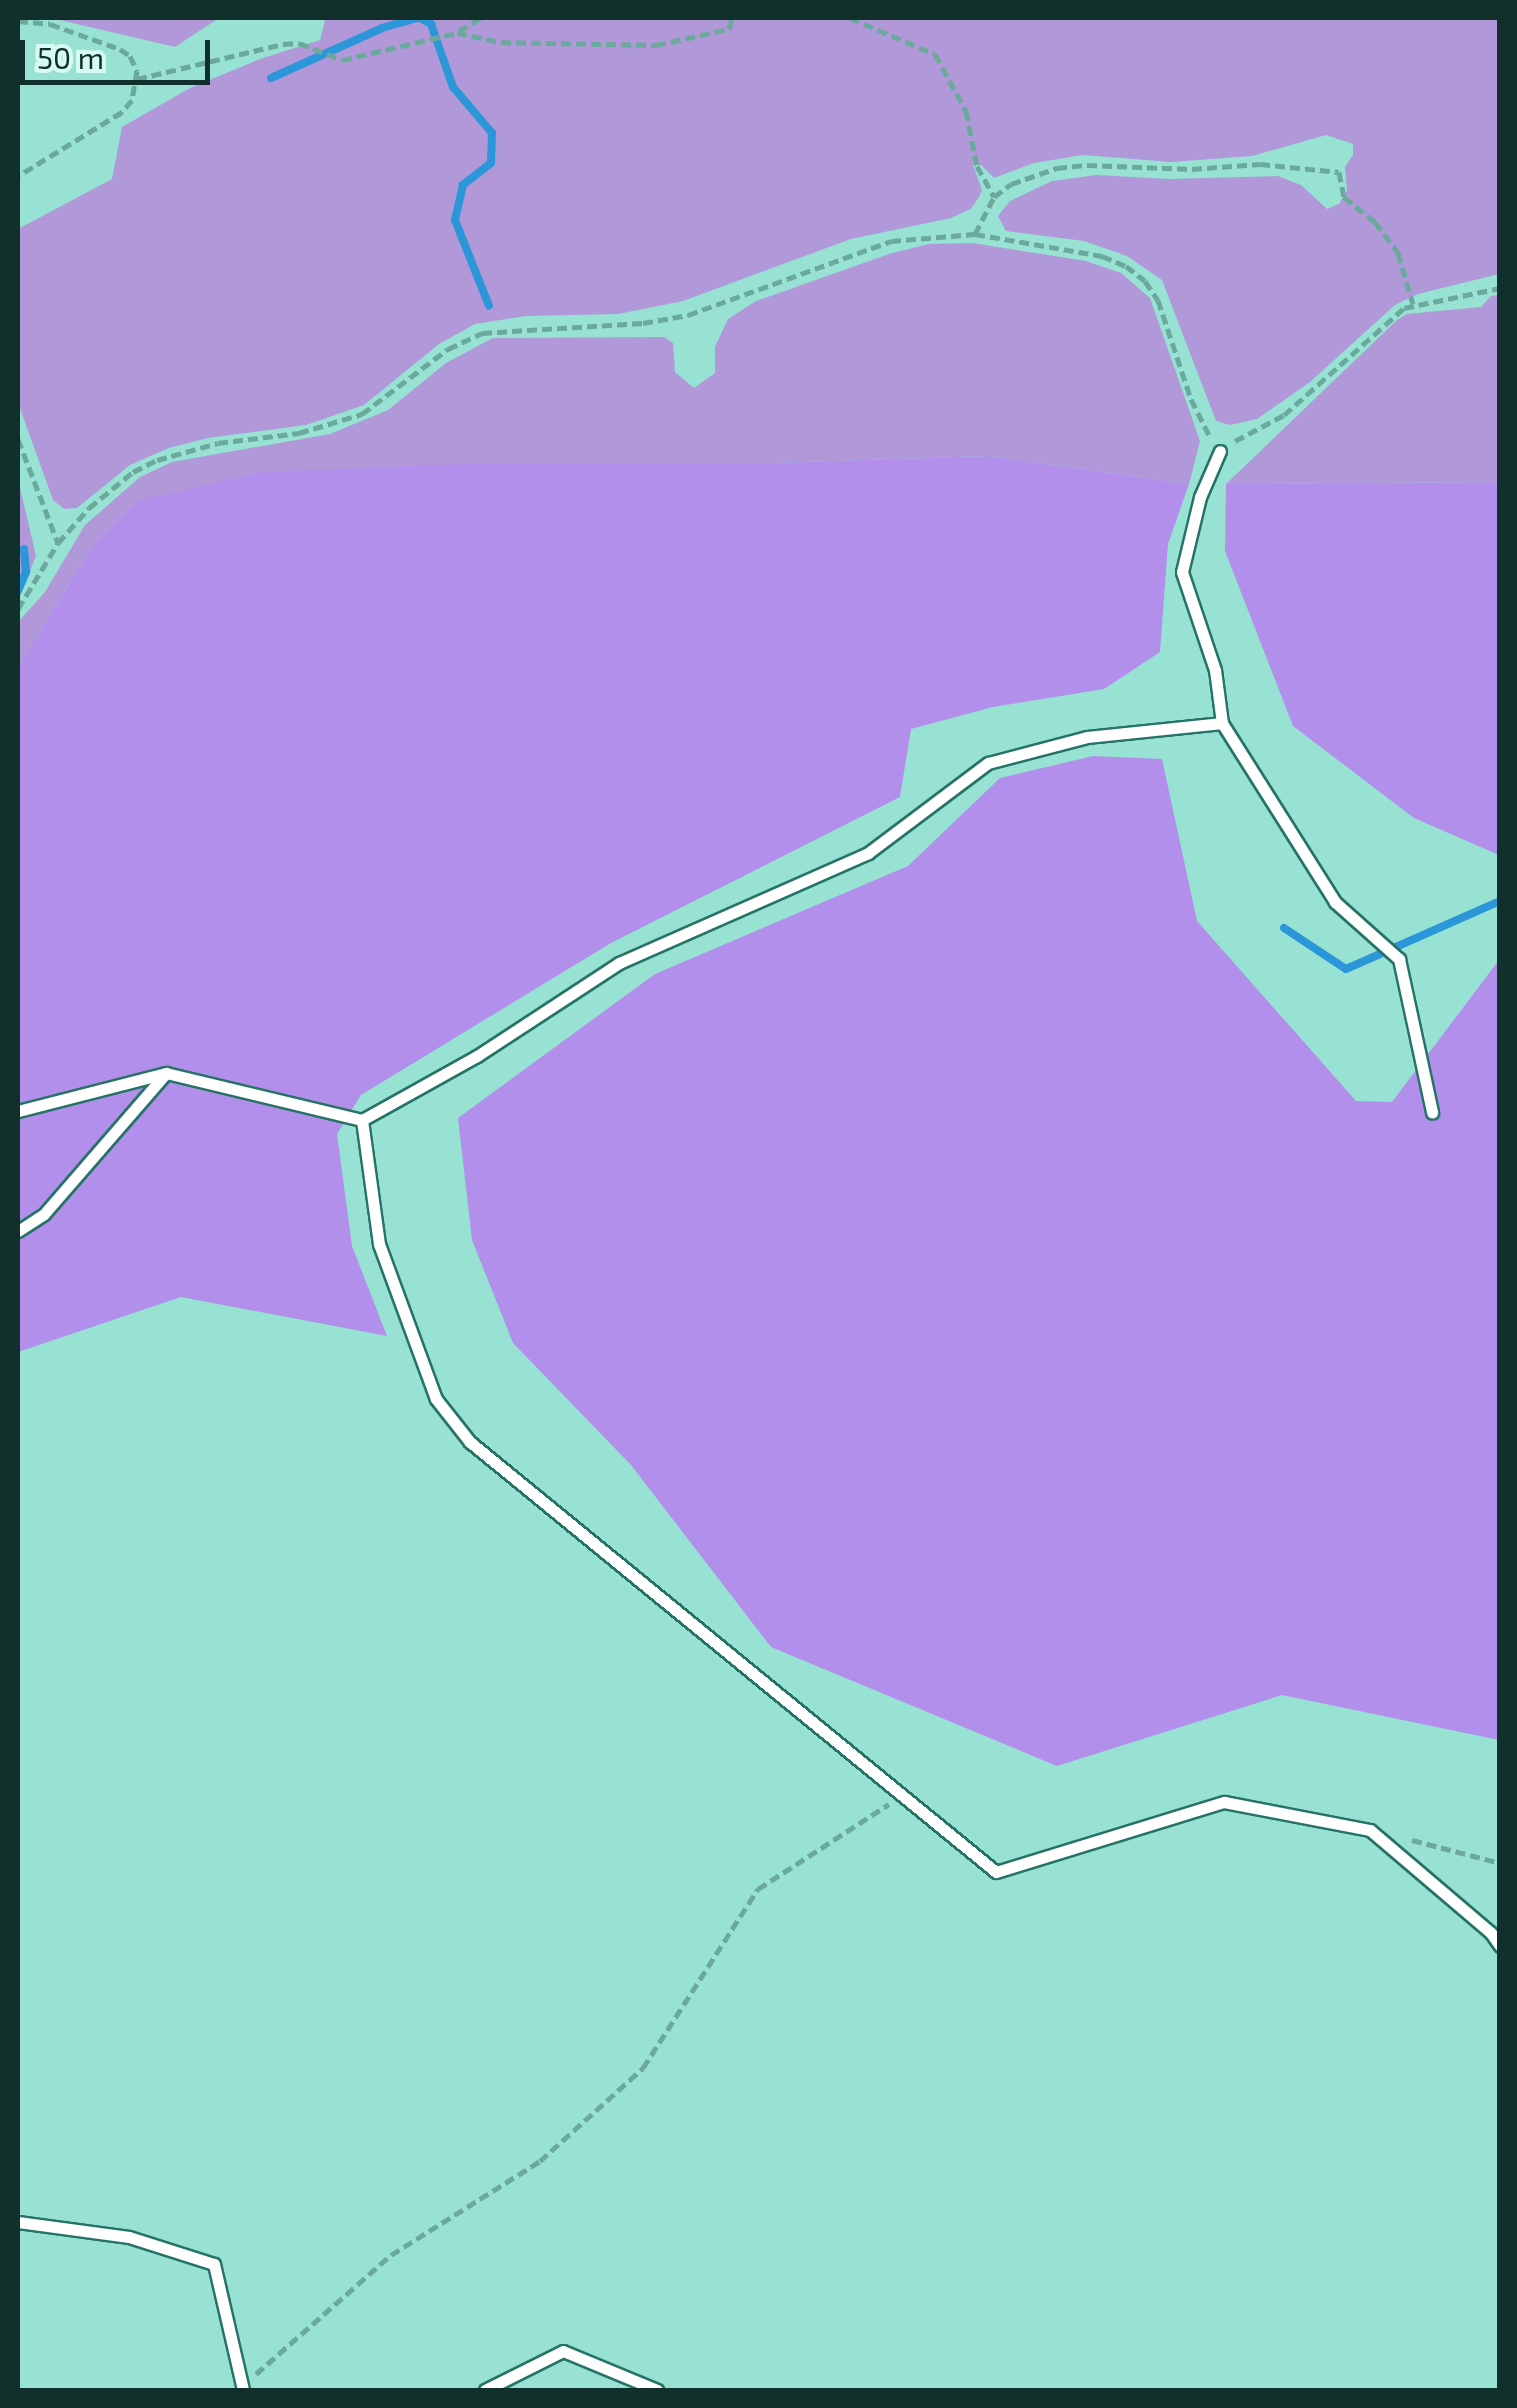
<!DOCTYPE html>
<html>
<head>
<meta charset="utf-8">
<style>
	body { margin:0 }
	#map { position:relative; width:1517px; height:2408px; overflow:hidden; background:#97e2d3; font-family:"Exo 2",sans-serif }
	div>[style] { position:absolute }
	.green>* { inset:0; background:#b098d9 }
	.forest>* { inset:0; background:#b28feb }
	.stream>* { height:8px; margin:-4px; padding:0 4px; transform-origin:4px; border-radius:4px; background:#2b97d8 }
	.path>* { height:5px; margin-top:-2.5px; transform-origin:0; background:repeating-linear-gradient(90deg,#6ca99d 0 10px,transparent 0 15px) }
	.roads { filter:drop-shadow(2px 0 #267367) drop-shadow(-2px 0 #267367) drop-shadow(0 2px #267367) drop-shadow(0 -2px #267367) }
	.lane>* { height:11px; margin:-5.5px; padding:0 5.5px; transform-origin:5.5px; border-radius:5.5px; background:#fff }
	span { translate:-50% -50%; white-space:nowrap; text-align:center; line-height:1.15; -webkit-text-stroke:10px #d7fbf3; paint-order:stroke }
	.frame { position:absolute; inset:0; border:20px solid #11302b; pointer-events:none }
	.scale { position:absolute; left:20px; top:40px; width:190px; height:45px; box-sizing:border-box; border:5px solid #11302b; border-top:0; padding-left:12px; font-size:30px; line-height:35px; white-space:nowrap; color:#11302b; -webkit-text-stroke:8px #d7fbf3; paint-order:stroke }
</style>
</head>
<body>
<div id="map">
	<div class="green">
		<div style="clip-path:polygon(51px 18px,219px 18px,175px 47px)"></div>
		<div style="clip-path:polygon(322px 18px,1499px 18px,1499px 274px,1418px 294px,1395px 305px,1310px 382px,1257px 419px,1230px 425px,1216px 421px,1162px 280px,1127px 256px,1084px 241px,1006px 231px,998px 216px,1010px 201px,1052px 181px,1096px 175px,1169px 179px,1278px 176px,1301px 185px,1327px 209px,1339px 204px,1347px 190px,1345px 167px,1353px 155px,1353px 144px,1326px 135px,1252px 156px,1171px 162px,1083px 155px,1034px 163px,994px 178px,981px 165px,973px 165px,982px 190px,979px 197px,971px 209px,951px 218px,851px 239px,683px 301px,618px 314px,526px 316px,475px 324px,439px 344px,364px 405px,306px 425px,208px 438px,169px 448px,130px 465px,77px 508px,64px 509px,53px 500px,18px 403px,18px 229px,112px 179px,122px 127px,190px 88px,260px 59px,320px 40px,325px 21px)"></div>
		<div style="clip-path:polygon(972px 243px,1086px 261px,1121px 273px,1150px 298px,1200px 441px,1189px 484px,989px 456px,772px 463px,91px 548px,18px 667px,18px 622px,45px 592px,85px 525px,140px 477px,172px 462px,330px 434px,388px 410px,446px 363px,493px 338px,664px 337px,673px 343px,675px 372px,694px 388px,715px 373px,715px 347px,728px 319px,756px 301px,892px 253px,929px 244px)"></div>
		<div style="clip-path:polygon(1499px 295px,1499px 482px,1226px 484px,1397px 320px,1407px 314px,1481px 307px,1491px 296px)"></div>
		<div style="clip-path:polygon(18px 479px,36px 556px,18px 600px)"></div>
	</div>
	<div class="forest">
		<div style="clip-path:polygon(989px 456px,1189px 484px,1168px 544px,1160px 652px,1104px 689px,993px 707px,911px 729px,900px 797px,611px 943px,361px 1095px,337px 1134px,352px 1246px,387px 1336px,181px 1297px,18px 1352px,18px 667px,91px 548px,139px 500px,265px 472px,488px 463px,772px 463px)"></div>
		<div style="clip-path:polygon(1499px 482px,1500px 482px,1499px 855px,1414px 818px,1293px 726px,1225px 551px,1226px 484px)"></div>
		<div style="clip-path:polygon(1093px 756px,1162px 759px,1197px 921px,1356px 1101px,1392px 1102px,1499px 960px,1499px 1740px,1282px 1695px,1057px 1766px,771px 1647px,631px 1465px,513px 1343px,472px 1240px,458px 1118px,655px 974px,908px 866px,1000px 778px)"></div>
	</div>
	<div class="stream">
		<div style="left:420px;top:18px;width:13px;rotate:29deg"></div>
		<div style="left:431px;top:24px;width:67px;rotate:70.8deg"></div>
		<div style="left:453px;top:87px;width:60px;rotate:49.7deg"></div>
		<div style="left:492px;top:133px;width:30px;rotate:92deg"></div>
		<div style="left:491px;top:163px;width:36px;rotate:142deg"></div>
		<div style="left:463px;top:185px;width:36px;rotate:103deg"></div>
		<div style="left:455px;top:220px;width:92px;rotate:68.4deg"></div>
		<div style="left:271px;top:78px;width:122px;rotate:-24.2deg"></div>
		<div style="left:382px;top:28px;width:36px;rotate:-16deg"></div>
		<div style="left:18px;top:591px;width:21px;rotate:-67deg"></div>
		<div style="left:26px;top:572px;width:23px;rotate:-95deg"></div>
		<div style="left:1284px;top:928px;width:74px;rotate:33.5deg"></div>
		<div style="left:1346px;top:969px;width:168px;rotate:-23.8deg"></div>
	</div>
	<div class="path">
		<div style="left:850px;top:18px;width:92px;rotate:23deg"></div>
		<div style="left:935px;top:54px;width:65px;rotate:61.5deg"></div>
		<div style="left:966px;top:111px;width:56px;rotate:78.7deg"></div>
		<div style="left:977px;top:166px;width:35px;rotate:61deg"></div>
		<div style="left:18px;top:21px;width:32px;rotate:5deg"></div>
		<div style="left:50px;top:24px;width:74px;rotate:19.7deg"></div>
		<div style="left:120px;top:49px;width:12px;rotate:35deg"></div>
		<div style="left:130px;top:56px;width:17px;rotate:65deg"></div>
		<div style="left:137px;top:71px;width:29px;rotate:100deg"></div>
		<div style="left:132px;top:100px;width:16px;rotate:130deg"></div>
		<div style="left:122px;top:112px;width:122px;rotate:148.4deg"></div>
		<div style="left:459px;top:31px;width:26px;rotate:-31deg"></div>
		<div style="left:137px;top:79px;width:150px;rotate:-13.5deg"></div>
		<div style="left:283px;top:44px;width:16px;rotate:-4deg"></div>
		<div style="left:299px;top:43px;width:46px;rotate:21.6deg"></div>
		<div style="left:342px;top:60px;width:118px;rotate:-13.2deg"></div>
		<div style="left:457px;top:33px;width:45px;rotate:11.6deg"></div>
		<div style="left:501px;top:42px;width:155px;rotate:1.1deg"></div>
		<div style="left:656px;top:45px;width:75px;rotate:-12.4deg"></div>
		<div style="left:729px;top:29px;width:11px;rotate:-75deg"></div>
		<div style="left:975px;top:234px;width:42px;rotate:-62.8deg"></div>
		<div style="left:994px;top:197px;width:21px;rotate:-37deg"></div>
		<div style="left:1011px;top:184px;width:49px;rotate:-19.2deg"></div>
		<div style="left:1057px;top:168px;width:30px;rotate:-6deg"></div>
		<div style="left:1087px;top:165px;width:105px;rotate:2.2deg"></div>
		<div style="left:1192px;top:169px;width:68px;rotate:-4.2deg"></div>
		<div style="left:1260px;top:164px;width:79px;rotate:5.8deg"></div>
		<div style="left:1339px;top:172px;width:25px;rotate:79deg"></div>
		<div style="left:1344px;top:197px;width:40px;rotate:39deg"></div>
		<div style="left:1375px;top:222px;width:39px;rotate:53deg"></div>
		<div style="left:1398px;top:253px;width:53px;rotate:73.6deg"></div>
		<div style="left:18px;top:439px;width:111px;rotate:69deg"></div>
		<div style="left:1235px;top:441px;width:55px;rotate:-28deg"></div>
		<div style="left:1284px;top:415px;width:161px;rotate:-41.7deg"></div>
		<div style="left:1404px;top:308px;width:98px;rotate:-11.8deg"></div>
		<div style="left:18px;top:609px;width:77px;rotate:-58.8deg"></div>
		<div style="left:58px;top:543px;width:47px;rotate:-48.5deg"></div>
		<div style="left:89px;top:508px;width:57px;rotate:-39.3deg"></div>
		<div style="left:133px;top:472px;width:27px;rotate:-27deg"></div>
		<div style="left:157px;top:460px;width:63px;rotate:-15.6deg"></div>
		<div style="left:218px;top:443px;width:82px;rotate:-7deg"></div>
		<div style="left:299px;top:433px;width:66px;rotate:-16.8deg"></div>
		<div style="left:362px;top:414px;width:108px;rotate:-37.1deg"></div>
		<div style="left:448px;top:349px;width:38px;rotate:-25deg"></div>
		<div style="left:482px;top:333px;width:161px;rotate:-3.6deg"></div>
		<div style="left:643px;top:323px;width:46px;rotate:-10.1deg"></div>
		<div style="left:688px;top:315px;width:216px;rotate:-20deg"></div>
		<div style="left:891px;top:241px;width:84px;rotate:-4.8deg"></div>
		<div style="left:975px;top:234px;width:129px;rotate:9.8deg"></div>
		<div style="left:1102px;top:256px;width:26px;rotate:23deg"></div>
		<div style="left:1126px;top:266px;width:24px;rotate:38deg"></div>
		<div style="left:1145px;top:281px;width:23px;rotate:56deg"></div>
		<div style="left:1158px;top:300px;width:104px;rotate:71.6deg"></div>
		<div style="left:1191px;top:399px;width:42px;rotate:63.4deg"></div>
		<div style="left:1412px;top:1840px;width:91px;rotate:14.6deg"></div>
		<div style="left:256px;top:2374px;width:180px;rotate:-41.4deg"></div>
		<div style="left:391px;top:2255px;width:176px;rotate:-32.2deg"></div>
		<div style="left:540px;top:2161px;width:139px;rotate:-42.1deg"></div>
		<div style="left:643px;top:2068px;width:213px;rotate:-57.3deg"></div>
		<div style="left:758px;top:1889px;width:156px;rotate:-33deg"></div>
	</div>
	<div class="roads">
		<div class="lane">
			<div style="left:1222px;top:723px;width:212px;rotate:57.7deg"></div>
			<div style="left:1335px;top:902px;width:86px;rotate:41.7deg"></div>
			<div style="left:1399px;top:959px;width:157px;rotate:77.8deg"></div>
			<div style="left:18px;top:1111px;width:153px;rotate:-14.4deg"></div>
			<div style="left:362px;top:1120px;width:125px;rotate:82.2deg"></div>
			<div style="left:379px;top:1244px;width:165px;rotate:69.8deg"></div>
			<div style="left:436px;top:1399px;width:55px;rotate:51.7deg"></div>
			<div style="left:470px;top:1442px;width:679px;rotate:39.27deg"></div>
			<div style="left:996px;top:1872px;width:239px;rotate:-17.1deg"></div>
			<div style="left:1224px;top:1802px;width:149px;rotate:10.9deg"></div>
			<div style="left:1370px;top:1830px;width:159px;rotate:40.4deg"></div>
			<div style="left:1491px;top:1933px;width:16px;rotate:55deg"></div>
			<div style="left:18px;top:1231px;width:31px;rotate:-33deg"></div>
			<div style="left:44px;top:1214px;width:186px;rotate:-49.1deg"></div>
			<div style="left:166px;top:1073px;width:202px;rotate:13.5deg"></div>
			<div style="left:362px;top:1120px;width:132px;rotate:-29.1deg"></div>
			<div style="left:477px;top:1056px;width:170px;rotate:-33.2deg"></div>
			<div style="left:619px;top:963px;width:272px;rotate:-23.8deg"></div>
			<div style="left:868px;top:853px;width:150px;rotate:-36.9deg"></div>
			<div style="left:988px;top:763px;width:102px;rotate:-14.7deg"></div>
			<div style="left:1087px;top:737px;width:136px;rotate:-5.9deg"></div>
			<div style="left:1222px;top:723px;width:53px;rotate:-97.5deg"></div>
			<div style="left:1215px;top:670px;width:103px;rotate:-108.6deg"></div>
			<div style="left:1182px;top:572px;width:77px;rotate:-76.5deg"></div>
			<div style="left:1200px;top:497px;width:50px;rotate:-66.5deg"></div>
			<div style="left:18px;top:2222px;width:112px;rotate:7.7deg"></div>
			<div style="left:129px;top:2237px;width:89px;rotate:17.6deg"></div>
			<div style="left:214px;top:2264px;width:129px;rotate:77deg"></div>
			<div style="left:485px;top:2390px;width:87px;rotate:-26.6deg"></div>
			<div style="left:563px;top:2351px;width:102px;rotate:22.5deg"></div>
		</div>
	</div>
	<div class="frame"></div>
	<div class="scale">50 m</div>
</div>
</body>
</html>
